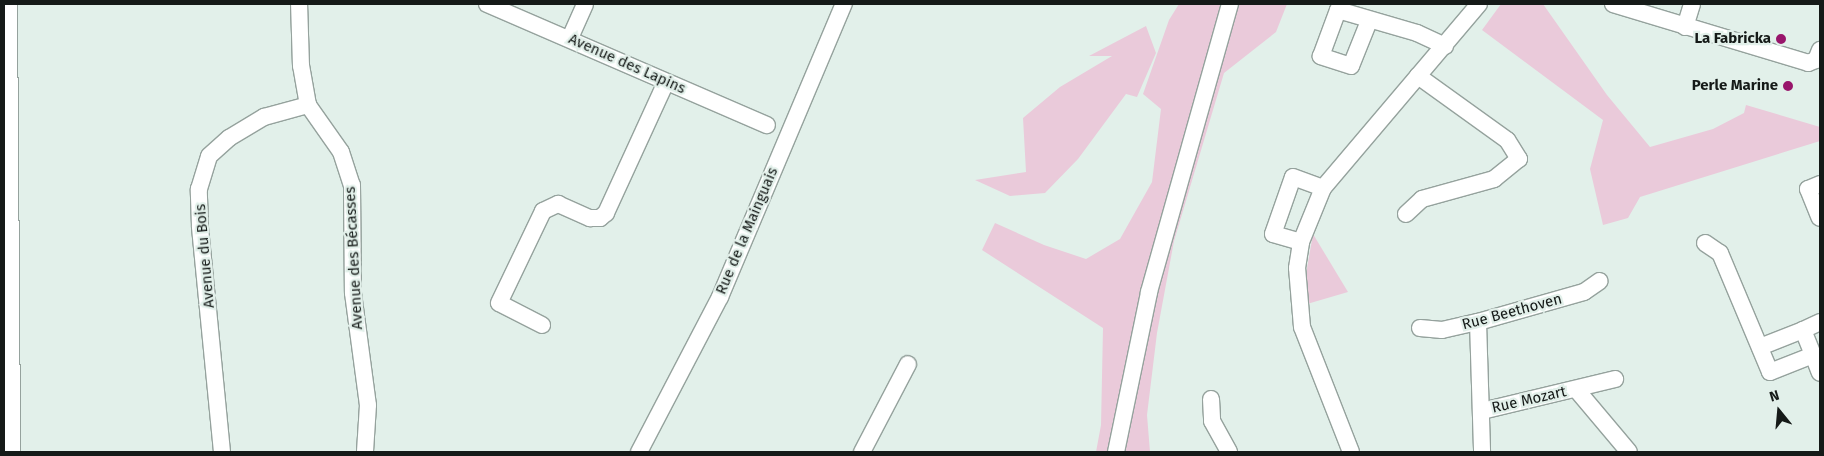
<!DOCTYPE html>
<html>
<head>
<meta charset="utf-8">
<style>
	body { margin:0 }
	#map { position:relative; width:1824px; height:456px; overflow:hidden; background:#e2f0ea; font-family:"Fira Sans",sans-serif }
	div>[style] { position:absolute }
	.green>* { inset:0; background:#eacada }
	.roads { filter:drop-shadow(1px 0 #95a29d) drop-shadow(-1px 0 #95a29d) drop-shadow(0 1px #95a29d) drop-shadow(0 -1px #95a29d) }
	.minor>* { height:16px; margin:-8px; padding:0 8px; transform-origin:8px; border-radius:8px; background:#fff }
	.dots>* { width:14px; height:14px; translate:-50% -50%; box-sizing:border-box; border:2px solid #e2f0ea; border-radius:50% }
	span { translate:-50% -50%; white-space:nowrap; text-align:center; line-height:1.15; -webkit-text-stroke:4.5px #e2f0ea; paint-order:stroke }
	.poi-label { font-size:15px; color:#151a18; font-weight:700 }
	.right { translate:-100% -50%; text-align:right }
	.street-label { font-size:15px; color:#151a18 }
	.frame { position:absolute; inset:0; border:5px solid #151a18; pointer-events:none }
	.north { position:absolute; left:1754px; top:386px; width:50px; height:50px; -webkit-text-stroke:4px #e2f0ea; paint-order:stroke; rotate:343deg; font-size:14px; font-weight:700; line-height:20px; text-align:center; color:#151a18 }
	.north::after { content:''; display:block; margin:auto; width:18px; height:22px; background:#151a18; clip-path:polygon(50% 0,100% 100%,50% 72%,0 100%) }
</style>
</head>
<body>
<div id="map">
	<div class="green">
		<div style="clip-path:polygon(1179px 4px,1287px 4px,1276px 32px,1224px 73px,1174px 241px,1157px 333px,1147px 415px,1150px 452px,1096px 452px,1101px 425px,1103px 328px,982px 250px,995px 223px,1044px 245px,1086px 259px,1120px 239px,1152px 182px,1161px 109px,1143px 94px,1169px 20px)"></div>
		<div style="clip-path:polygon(1501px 4px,1543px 4px,1607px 95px,1650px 147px,1713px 129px,1744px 113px,1746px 105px,1820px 127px,1820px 141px,1640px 197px,1628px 218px,1603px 225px,1590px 169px,1603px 120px,1482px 30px)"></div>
		<div style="clip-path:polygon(1146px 26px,1156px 53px,1137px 97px,1126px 94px,1078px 159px,1045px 193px,1010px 196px,975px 180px,1026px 172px,1023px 118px,1060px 87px,1112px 56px,1089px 56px)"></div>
		<div style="clip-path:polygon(1313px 234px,1348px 292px,1307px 304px,1306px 274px)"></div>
	</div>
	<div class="roads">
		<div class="minor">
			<div style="left:9px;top:4px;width:448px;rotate:89.6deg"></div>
			<div style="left:487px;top:4px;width:305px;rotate:23.4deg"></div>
			<div style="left:1613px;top:4px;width:204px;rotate:16.8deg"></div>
			<div style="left:1808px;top:63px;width:9px;rotate:-21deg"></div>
			<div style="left:1816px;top:60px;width:11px;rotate:-68deg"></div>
			<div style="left:1369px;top:21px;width:48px;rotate:111.8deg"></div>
			<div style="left:1351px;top:66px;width:32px;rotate:-162deg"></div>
			<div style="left:1321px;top:56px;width:49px;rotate:-69.7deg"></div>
			<div style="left:1338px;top:10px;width:82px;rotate:16.2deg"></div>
			<div style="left:1417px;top:33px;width:31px;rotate:25deg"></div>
			<div style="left:1685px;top:27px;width:24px;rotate:-73deg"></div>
			<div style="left:570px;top:38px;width:37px;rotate:-66deg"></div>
			<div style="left:308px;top:105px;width:57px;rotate:54.9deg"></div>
			<div style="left:341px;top:152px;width:35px;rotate:72deg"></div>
			<div style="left:352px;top:185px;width:108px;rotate:89.5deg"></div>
			<div style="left:353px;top:293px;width:113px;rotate:82.4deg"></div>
			<div style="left:368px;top:405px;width:47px;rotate:93.7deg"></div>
			<div style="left:1820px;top:184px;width:13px;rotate:157deg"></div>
			<div style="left:1808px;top:189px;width:31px;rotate:68deg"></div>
			<div style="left:1406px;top:214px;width:22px;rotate:-43deg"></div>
			<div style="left:1422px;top:199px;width:75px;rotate:-15.5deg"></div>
			<div style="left:1494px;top:179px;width:32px;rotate:-39deg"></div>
			<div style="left:1519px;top:159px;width:22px;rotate:-122deg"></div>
			<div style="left:1507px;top:140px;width:110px;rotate:-144.3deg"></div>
			<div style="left:1301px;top:242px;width:29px;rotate:-164deg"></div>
			<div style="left:1273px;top:234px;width:60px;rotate:-70.7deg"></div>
			<div style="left:1293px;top:177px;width:32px;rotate:20deg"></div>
			<div style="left:1705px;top:243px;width:18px;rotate:34deg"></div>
			<div style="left:1720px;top:253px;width:129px;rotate:67.2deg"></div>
			<div style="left:1770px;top:372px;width:46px;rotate:-21.6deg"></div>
			<div style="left:1813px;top:355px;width:19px;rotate:69deg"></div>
			<div style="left:1478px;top:322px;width:130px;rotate:88.2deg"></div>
			<div style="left:542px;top:325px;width:48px;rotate:-152.9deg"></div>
			<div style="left:499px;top:303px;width:102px;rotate:-64.4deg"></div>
			<div style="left:543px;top:211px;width:17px;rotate:-25deg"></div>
			<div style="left:558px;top:204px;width:35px;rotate:24deg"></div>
			<div style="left:590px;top:218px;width:10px"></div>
			<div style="left:600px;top:218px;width:8px;rotate:-40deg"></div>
			<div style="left:606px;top:213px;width:144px;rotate:-65.4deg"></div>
			<div style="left:1420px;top:328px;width:22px;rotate:5deg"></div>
			<div style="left:1442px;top:330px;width:37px;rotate:-13deg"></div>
			<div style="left:1478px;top:322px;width:110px;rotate:-15.8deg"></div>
			<div style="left:1584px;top:292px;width:19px;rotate:-35deg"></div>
			<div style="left:1803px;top:330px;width:19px;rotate:-25deg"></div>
			<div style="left:1760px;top:347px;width:46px;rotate:-21.6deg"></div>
			<div style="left:1803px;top:330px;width:27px;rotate:68deg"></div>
			<div style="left:1576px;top:389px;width:82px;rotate:49.9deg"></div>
			<div style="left:1211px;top:399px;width:22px;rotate:87deg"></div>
			<div style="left:1212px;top:421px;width:35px;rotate:61deg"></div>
			<div style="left:1482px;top:411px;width:137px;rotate:-13.5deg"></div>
			<div style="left:222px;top:452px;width:227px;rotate:-95.6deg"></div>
			<div style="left:200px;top:226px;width:37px;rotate:-92deg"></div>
			<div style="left:199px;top:189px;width:34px;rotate:-73deg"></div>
			<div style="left:209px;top:156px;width:27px;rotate:-42deg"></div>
			<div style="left:229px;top:138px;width:41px;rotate:-31deg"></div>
			<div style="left:264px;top:117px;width:46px;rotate:-15.3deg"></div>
			<div style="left:308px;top:105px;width:40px;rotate:-100deg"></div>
			<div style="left:301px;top:66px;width:62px;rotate:-91.8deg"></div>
			<div style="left:639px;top:452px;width:175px;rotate:-62.4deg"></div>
			<div style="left:720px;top:297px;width:318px;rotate:-67.1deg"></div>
			<div style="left:862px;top:452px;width:99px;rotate:-62.4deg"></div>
			<div style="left:1116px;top:452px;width:163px;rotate:-78.3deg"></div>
			<div style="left:1149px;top:292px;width:299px;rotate:-74.3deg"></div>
			<div style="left:1351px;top:452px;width:134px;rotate:-111.4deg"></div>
			<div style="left:1302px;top:327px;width:59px;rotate:-94.8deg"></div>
			<div style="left:1297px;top:268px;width:26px;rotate:-81deg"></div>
			<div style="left:1301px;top:242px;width:58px;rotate:-67.8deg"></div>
			<div style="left:1323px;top:188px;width:241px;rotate:-49.7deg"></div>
		</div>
	</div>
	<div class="dots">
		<div style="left:1781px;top:39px;background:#98156b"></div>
		<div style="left:1788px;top:86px;background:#98156b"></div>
	</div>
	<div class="poi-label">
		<span class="right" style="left:1771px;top:39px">La Fabricka</span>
		<span class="right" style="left:1778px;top:86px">Perle Marine</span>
	</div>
	<div class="street-label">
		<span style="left:627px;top:64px;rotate:24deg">Avenue des Lapins</span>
		<span style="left:747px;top:231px;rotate:-67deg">Rue de la Mainguais</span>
		<span style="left:205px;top:256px;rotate:-95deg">Avenue du Bois</span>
		<span style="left:354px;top:258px;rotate:-93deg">Avenue des Bécasses</span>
		<span style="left:1512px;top:312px;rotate:-15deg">Rue Beethoven</span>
		<span style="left:1529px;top:400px;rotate:-13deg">Rue Mozart</span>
	</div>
	<div class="frame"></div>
	<div class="north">N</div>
</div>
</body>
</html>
